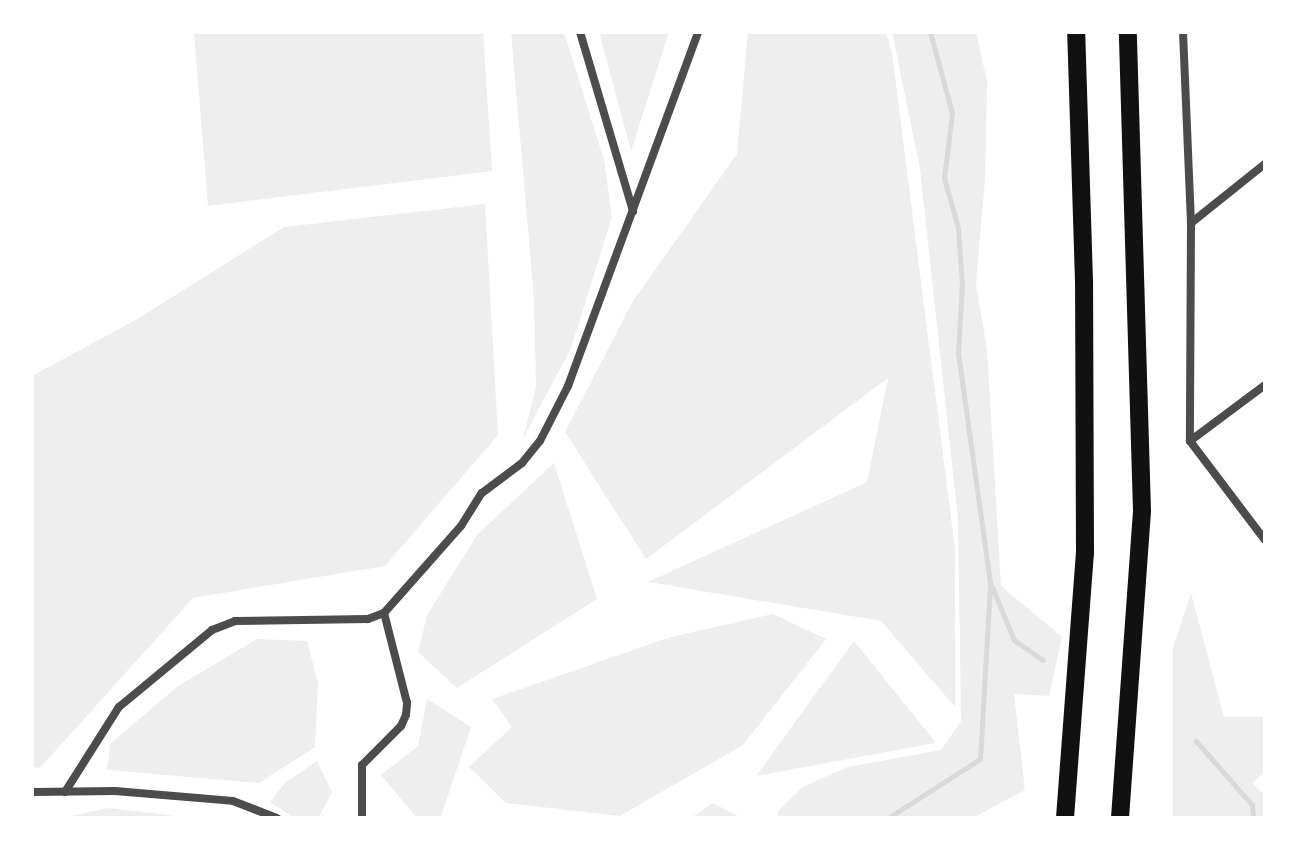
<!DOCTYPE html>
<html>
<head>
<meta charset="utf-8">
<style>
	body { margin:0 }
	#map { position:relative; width:1297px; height:850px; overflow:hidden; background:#fff; font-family:"DM Sans",sans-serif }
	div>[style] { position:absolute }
	.green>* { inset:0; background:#eee }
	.stream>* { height:5px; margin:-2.5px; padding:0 2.5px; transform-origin:2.5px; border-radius:2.5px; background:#d9d9d9 }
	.minor>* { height:8px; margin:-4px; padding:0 4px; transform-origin:4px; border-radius:4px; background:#4c4c4c }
	.motorway>* { height:18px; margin:-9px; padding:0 9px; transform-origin:9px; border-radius:9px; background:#111 }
	span { translate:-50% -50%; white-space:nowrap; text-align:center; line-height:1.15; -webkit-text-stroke:6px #fff; paint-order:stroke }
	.frame { position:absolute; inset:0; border:34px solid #fff; pointer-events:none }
</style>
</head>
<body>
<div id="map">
	<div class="green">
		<div style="clip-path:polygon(194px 32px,483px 32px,492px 171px,208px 206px)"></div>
		<div style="clip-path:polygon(511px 32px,564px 32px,604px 160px,612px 217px,571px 348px,523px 439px,536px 387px,534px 299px)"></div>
		<div style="clip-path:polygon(599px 32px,669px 32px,631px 151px)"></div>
		<div style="clip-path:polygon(748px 32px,886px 32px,892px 53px,955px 549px,955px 707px,881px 621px,648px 582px,867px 482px,888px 378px,646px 559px,565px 432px,633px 301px,737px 154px)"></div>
		<div style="clip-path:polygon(892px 32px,976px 32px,987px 81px,985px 179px,976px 283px,987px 350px,1001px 586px,1062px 637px,1049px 696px,1014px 694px,1025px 790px,973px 818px,778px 818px,778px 811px,804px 786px,848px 767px,941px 750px,961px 721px,958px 519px,920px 169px)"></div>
		<div style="clip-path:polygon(485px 204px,498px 435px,385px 566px,193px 598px,40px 768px,32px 767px,32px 376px,139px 318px,284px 227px)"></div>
		<div style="clip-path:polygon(554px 463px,597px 599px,457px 688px,418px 652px,427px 615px,477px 535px)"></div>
		<div style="clip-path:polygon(1191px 593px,1224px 717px,1265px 717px,1265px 771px,1252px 783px,1265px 795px,1265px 818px,1173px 818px,1173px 648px)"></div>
		<div style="clip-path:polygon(773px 614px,826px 639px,743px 745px,620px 816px,506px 803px,469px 767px,512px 727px,492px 699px,671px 637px)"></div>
		<div style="clip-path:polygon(257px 639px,307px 641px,318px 683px,315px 747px,259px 783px,107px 770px,110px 744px,178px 686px)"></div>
		<div style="clip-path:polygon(854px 641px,936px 743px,756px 776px)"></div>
		<div style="clip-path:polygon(427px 699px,471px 727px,441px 816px,447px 818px,417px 818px,381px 775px,418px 746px)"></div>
		<div style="clip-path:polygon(317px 761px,332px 792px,319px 817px,294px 818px,270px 802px,285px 783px)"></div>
		<div style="clip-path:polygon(713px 803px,742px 818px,691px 818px)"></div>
		<div style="clip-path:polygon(108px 808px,177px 816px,62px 818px)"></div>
	</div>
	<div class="stream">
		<div style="left:992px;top:587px;width:57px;rotate:67.5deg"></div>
		<div style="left:1014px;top:640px;width:35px;rotate:35deg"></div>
		<div style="left:1196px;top:741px;width:85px;rotate:48.8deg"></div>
		<div style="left:1252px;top:805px;width:13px;rotate:86deg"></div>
		<div style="left:888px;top:818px;width:109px;rotate:-32.7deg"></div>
		<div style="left:980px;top:759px;width:176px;rotate:-86.7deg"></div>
		<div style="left:990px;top:583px;width:232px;rotate:-97.9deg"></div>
		<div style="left:958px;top:353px;width:69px;rotate:-86.7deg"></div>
		<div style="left:962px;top:284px;width:56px;rotate:-94.1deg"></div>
		<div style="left:958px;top:228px;width:52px;rotate:-105.6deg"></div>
		<div style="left:944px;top:178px;width:65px;rotate:-83deg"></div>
		<div style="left:952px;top:113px;width:84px;rotate:-105.2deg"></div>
	</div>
	<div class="minor">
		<div style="left:580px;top:32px;width:187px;rotate:73.5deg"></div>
		<div style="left:1183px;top:32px;width:191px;rotate:87.6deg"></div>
		<div style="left:1191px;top:223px;width:218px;rotate:90.3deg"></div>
		<div style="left:1190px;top:441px;width:124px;rotate:52.9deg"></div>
		<div style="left:1191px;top:223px;width:95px;rotate:-38.6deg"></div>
		<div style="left:1190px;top:441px;width:94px;rotate:-36.7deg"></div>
		<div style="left:32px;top:792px;width:83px;rotate:-0.7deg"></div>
		<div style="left:115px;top:791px;width:118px;rotate:4.8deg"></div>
		<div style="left:233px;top:801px;width:47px;rotate:21.1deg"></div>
		<div style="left:65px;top:792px;width:101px;rotate:-57.6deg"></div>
		<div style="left:119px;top:707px;width:121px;rotate:-39.6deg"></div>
		<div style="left:212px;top:630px;width:25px;rotate:-21deg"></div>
		<div style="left:235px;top:621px;width:133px;rotate:-0.9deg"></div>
		<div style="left:368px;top:619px;width:17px;rotate:-21deg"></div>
		<div style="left:384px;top:613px;width:116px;rotate:-48.5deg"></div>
		<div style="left:461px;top:526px;width:39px;rotate:-58deg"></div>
		<div style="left:482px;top:493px;width:50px;rotate:-36.9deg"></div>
		<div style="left:522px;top:463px;width:28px;rotate:-51deg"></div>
		<div style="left:540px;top:441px;width:62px;rotate:-63deg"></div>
		<div style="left:568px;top:386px;width:377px;rotate:-69.8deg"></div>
		<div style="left:362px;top:818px;width:53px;rotate:-90deg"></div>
		<div style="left:362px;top:765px;width:55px;rotate:-45deg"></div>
		<div style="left:401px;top:726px;width:12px;rotate:-66deg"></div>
		<div style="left:406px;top:715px;width:12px;rotate:-85deg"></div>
		<div style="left:407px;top:703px;width:93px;rotate:-104.3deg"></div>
	</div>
	<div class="motorway">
		<div style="left:1065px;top:818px;width:266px;rotate:-85.7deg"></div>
		<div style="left:1085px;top:553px;width:272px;rotate:-90.2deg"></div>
		<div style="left:1084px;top:281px;width:249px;rotate:-91.8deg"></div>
		<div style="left:1120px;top:818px;width:308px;rotate:-85.9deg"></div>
		<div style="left:1142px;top:511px;width:479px;rotate:-91.7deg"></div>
	</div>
	<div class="frame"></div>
</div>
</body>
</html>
